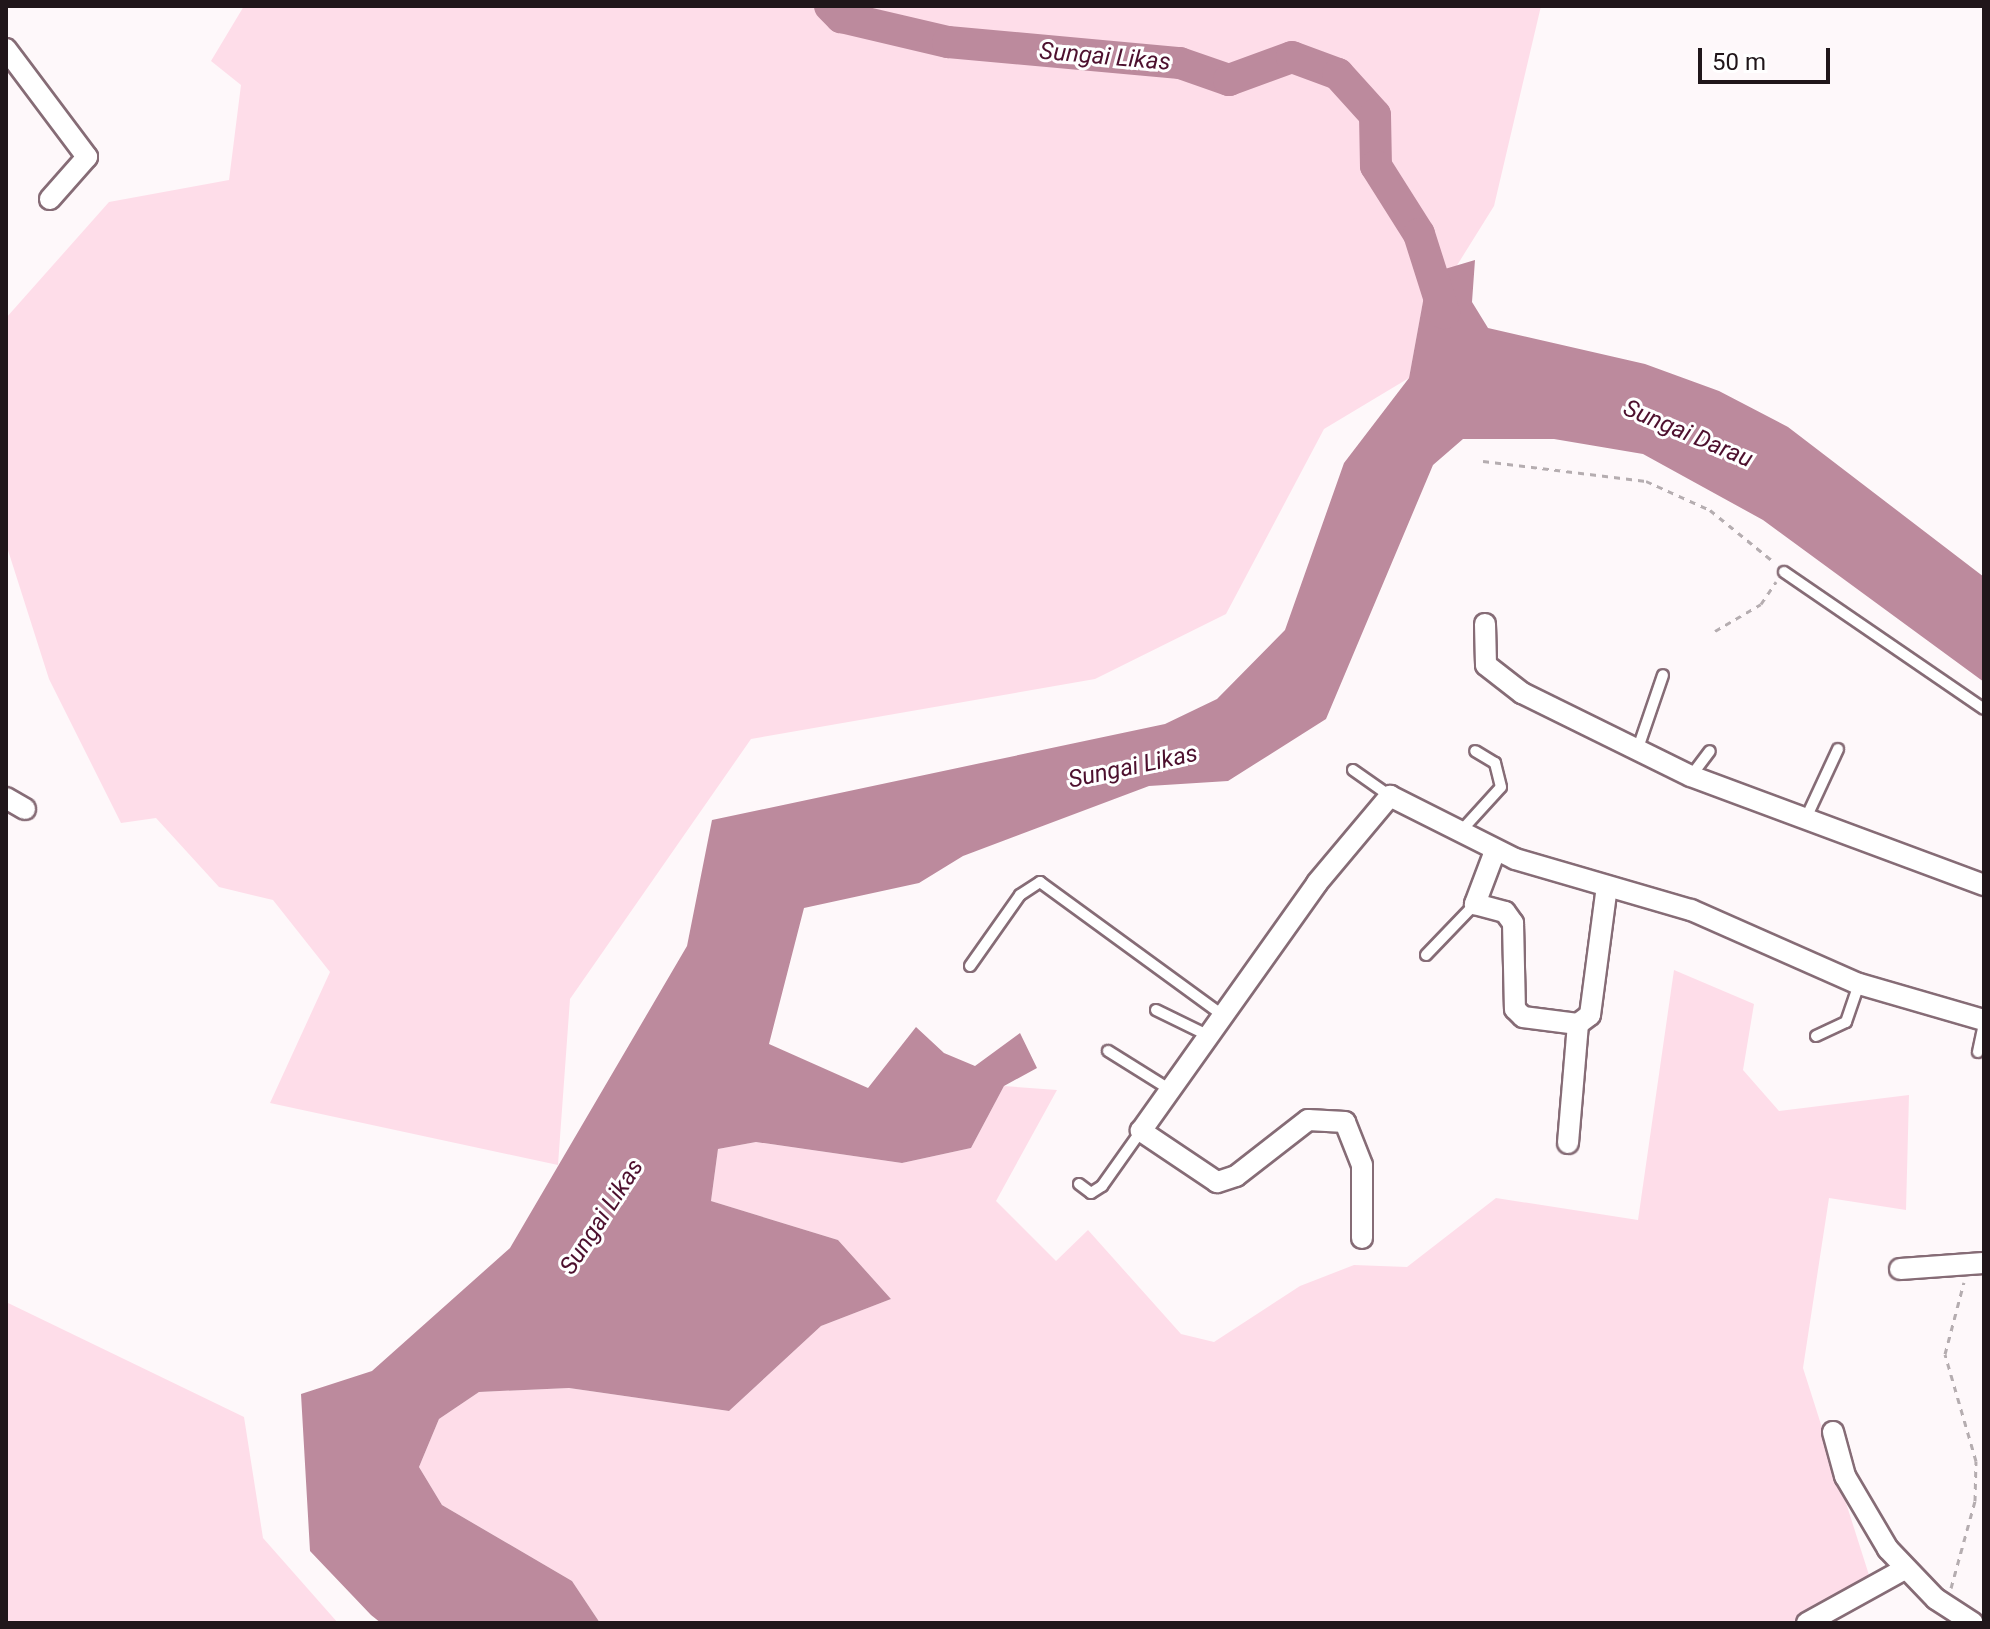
<!DOCTYPE html>
<html>
<head>
<meta charset="utf-8">
<style>
	body { margin:0 }
	#map { position:relative; width:1990px; height:1629px; overflow:hidden; background:#fef8fa; font-family:Roboto,sans-serif }
	div>[style] { position:absolute }
	.green>* { inset:0; background:#fedde9 }
	.water>* { inset:0; background:#bc8a9d }
	.river>* { height:32px; margin:-16px; padding:0 16px; transform-origin:16px; border-radius:16px; background:#bc8a9d }
	.path>* { height:3px; margin-top:-1.5px; transform-origin:0; background:repeating-linear-gradient(90deg,#b5adb0 0 6px,transparent 0 12px) }
	.roads { filter:drop-shadow(2px 0 #866c76) drop-shadow(-2px 0 #866c76) drop-shadow(0 2px #866c76) drop-shadow(0 -2px #866c76) }
	.service>* { height:10px; margin:-5px; padding:0 5px; transform-origin:5px; border-radius:5px; background:#fff }
	.minor>* { height:20px; margin:-10px; padding:0 10px; transform-origin:10px; border-radius:10px; background:#fff }
	span { translate:-50% -50%; white-space:nowrap; text-align:center; line-height:1.15; -webkit-text-stroke:6px #fff; paint-order:stroke }
	.water-label { font-size:24px; color:#4d102e; font-style:italic }
	.frame { position:absolute; inset:0; border:8px solid #20161a; pointer-events:none }
	.scale { position:absolute; left:1698px; top:48px; width:132px; height:36px; box-sizing:border-box; border:4px solid #20161a; border-top:0; padding-left:10px; font-size:24px; line-height:28px; white-space:nowrap; color:#20161a; -webkit-text-stroke:6px #fff; paint-order:stroke }
</style>
</head>
<body>
<div id="map">
	<div class="green">
		<div style="clip-path:polygon(244px 6px,1541px 6px,1494px 206px,1456px 267px,1428px 275px,1409px 378px,1324px 429px,1226px 614px,1095px 679px,751px 739px,570px 999px,558px 1165px,270px 1103px,330px 972px,273px 900px,219px 887px,156px 818px,121px 823px,49px 679px,6px 544px,6px 318px,109px 202px,229px 180px,241px 85px,211px 61px)"></div>
		<div style="clip-path:polygon(1674px 970px,1754px 1004px,1743px 1070px,1779px 1111px,1909px 1095px,1906px 1210px,1829px 1198px,1803px 1368px,1869px 1575px,1832px 1607px,1835px 1623px,600px 1623px,572px 1581px,442px 1505px,419px 1467px,439px 1419px,479px 1392px,569px 1388px,729px 1411px,821px 1326px,891px 1299px,838px 1240px,711px 1201px,718px 1149px,756px 1142px,902px 1163px,971px 1148px,1004px 1086px,1057px 1090px,996px 1201px,1056px 1261px,1088px 1230px,1181px 1334px,1214px 1342px,1300px 1286px,1354px 1265px,1407px 1267px,1496px 1198px,1638px 1220px)"></div>
		<div style="clip-path:polygon(6px 1302px,244px 1417px,263px 1538px,338px 1623px,6px 1623px)"></div>
	</div>
	<div class="water">
		<div style="clip-path:polygon(1475px 260px,1472px 302px,1488px 328px,1645px 364px,1719px 391px,1788px 427px,1984px 577px,1984px 682px,1763px 520px,1643px 454px,1554px 439px,1463px 439px,1433px 465px,1326px 719px,1228px 781px,1149px 786px,963px 856px,919px 883px,804px 908px,769px 1044px,868px 1088px,916px 1027px,944px 1053px,975px 1066px,1020px 1033px,1037px 1068px,1004px 1086px,971px 1148px,902px 1163px,756px 1142px,718px 1149px,711px 1201px,838px 1240px,891px 1299px,821px 1326px,729px 1411px,569px 1388px,479px 1392px,439px 1419px,419px 1467px,442px 1505px,572px 1581px,600px 1623px,381px 1623px,371px 1615px,310px 1551px,301px 1394px,372px 1371px,510px 1248px,687px 946px,712px 820px,1165px 724px,1217px 699px,1285px 630px,1344px 463px,1409px 378px,1428px 274px)"></div>
	</div>
	<div class="river">
		<div style="left:830px;top:6px;width:16px;rotate:45deg"></div>
		<div style="left:841px;top:17px;width:110px;rotate:13.2deg"></div>
		<div style="left:948px;top:42px;width:233px;rotate:5.2deg"></div>
		<div style="left:1180px;top:63px;width:52px;rotate:19.1deg"></div>
		<div style="left:1229px;top:80px;width:67px;rotate:-20.1deg"></div>
		<div style="left:1292px;top:57px;width:49px;rotate:20.3deg"></div>
		<div style="left:1338px;top:74px;width:55px;rotate:47.9deg"></div>
		<div style="left:1375px;top:115px;width:51px;rotate:88.9deg"></div>
		<div style="left:1376px;top:166px;width:80px;rotate:57.7deg"></div>
		<div style="left:1419px;top:234px;width:83px;rotate:72.4deg"></div>
	</div>
	<div class="path">
		<div style="left:1483px;top:461px;width:164px;rotate:7deg"></div>
		<div style="left:1646px;top:481px;width:70px;rotate:24.4deg"></div>
		<div style="left:1710px;top:510px;width:82px;rotate:39.1deg"></div>
		<div style="left:1715px;top:631px;width:53px;rotate:-30.4deg"></div>
		<div style="left:1761px;top:604px;width:27px;rotate:-56deg"></div>
		<div style="left:1951px;top:1588px;width:90px;rotate:-74.6deg"></div>
		<div style="left:1975px;top:1501px;width:40px;rotate:-88.6deg"></div>
		<div style="left:1976px;top:1461px;width:111px;rotate:-106.2deg"></div>
		<div style="left:1945px;top:1354px;width:74px;rotate:-75.2deg"></div>
	</div>
	<div class="roads">
		<div class="service">
			<div style="left:1784px;top:572px;width:242px;rotate:34.4deg"></div>
			<div style="left:1637px;top:751px;width:80px;rotate:-71.1deg"></div>
			<div style="left:1353px;top:770px;width:45px;rotate:35.1deg"></div>
			<div style="left:1691px;top:776px;width:31px;rotate:-53deg"></div>
			<div style="left:1806px;top:818px;width:76px;rotate:-65.1deg"></div>
			<div style="left:1461px;top:831px;width:59px;rotate:-47.7deg"></div>
			<div style="left:1501px;top:787px;width:25px;rotate:-104deg"></div>
			<div style="left:1495px;top:763px;width:23px;rotate:-149deg"></div>
			<div style="left:1426px;top:955px;width:71px;rotate:-46.1deg"></div>
			<div style="left:970px;top:966px;width:87px;rotate:-54.8deg"></div>
			<div style="left:1020px;top:895px;width:24px;rotate:-33deg"></div>
			<div style="left:1040px;top:882px;width:224px;rotate:36.1deg"></div>
			<div style="left:1156px;top:1010px;width:57px;rotate:26.1deg"></div>
			<div style="left:1816px;top:1036px;width:33px;rotate:-25deg"></div>
			<div style="left:1846px;top:1022px;width:40px;rotate:-71.1deg"></div>
			<div style="left:1108px;top:1051px;width:72px;rotate:31.9deg"></div>
			<div style="left:1978px;top:1052px;width:29px;rotate:-78deg"></div>
			<div style="left:1079px;top:1184px;width:15px;rotate:37deg"></div>
			<div style="left:1091px;top:1193px;width:13px;rotate:-32deg"></div>
			<div style="left:1102px;top:1186px;width:67px;rotate:-54.7deg"></div>
		</div>
		<div class="minor">
			<div style="left:6px;top:49px;width:135px;rotate:53.1deg"></div>
			<div style="left:87px;top:157px;width:56px;rotate:131.4deg"></div>
			<div style="left:1485px;top:624px;width:41px;rotate:88.6deg"></div>
			<div style="left:1486px;top:665px;width:46px;rotate:37.9deg"></div>
			<div style="left:1522px;top:693px;width:188px;rotate:26.2deg"></div>
			<div style="left:1691px;top:776px;width:313px;rotate:20.4deg"></div>
			<div style="left:6px;top:798px;width:22px;rotate:30deg"></div>
			<div style="left:1495px;top:851px;width:57px;rotate:110.7deg"></div>
			<div style="left:1475px;top:904px;width:31px;rotate:15deg"></div>
			<div style="left:1505px;top:912px;width:14px;rotate:54deg"></div>
			<div style="left:1513px;top:923px;width:86px;rotate:88.7deg"></div>
			<div style="left:1515px;top:1009px;width:11px;rotate:45deg"></div>
			<div style="left:1523px;top:1017px;width:55px;rotate:7.3deg"></div>
			<div style="left:1578px;top:1024px;width:15px;rotate:-37deg"></div>
			<div style="left:1590px;top:1015px;width:130px;rotate:-82.5deg"></div>
			<div style="left:1568px;top:1143px;width:119px;rotate:-85.2deg"></div>
			<div style="left:1362px;top:1238px;width:73px;rotate:-90deg"></div>
			<div style="left:1362px;top:1165px;width:46px;rotate:-111.6deg"></div>
			<div style="left:1345px;top:1122px;width:37px;rotate:-177deg"></div>
			<div style="left:1308px;top:1120px;width:91px;rotate:142.1deg"></div>
			<div style="left:1236px;top:1176px;width:20px;rotate:162deg"></div>
			<div style="left:1217px;top:1182px;width:92px;rotate:-146.1deg"></div>
			<div style="left:1141px;top:1131px;width:304px;rotate:-54.6deg"></div>
			<div style="left:1317px;top:883px;width:114px;rotate:-50deg"></div>
			<div style="left:1390px;top:796px;width:140px;rotate:26.7deg"></div>
			<div style="left:1515px;top:859px;width:183px;rotate:16.2deg"></div>
			<div style="left:1691px;top:910px;width:184px;rotate:23.8deg"></div>
			<div style="left:1859px;top:984px;width:130px;rotate:16.1deg"></div>
			<div style="left:1900px;top:1269px;width:84px;rotate:-4.1deg"></div>
			<div style="left:1833px;top:1432px;width:46px;rotate:74.7deg"></div>
			<div style="left:1845px;top:1476px;width:85px;rotate:59.5deg"></div>
			<div style="left:1888px;top:1549px;width:69px;rotate:46.2deg"></div>
			<div style="left:1936px;top:1599px;width:44px;rotate:33deg"></div>
			<div style="left:1807px;top:1623px;width:110px;rotate:-28.9deg"></div>
		</div>
	</div>
	<div class="water-label">
		<span style="left:1105px;top:57px;rotate:5deg">Sungai Likas</span>
		<span style="left:1688px;top:434px;rotate:23deg">Sungai Darau</span>
		<span style="left:1133px;top:767px;rotate:-12deg">Sungai Likas</span>
		<span style="left:602px;top:1217px;rotate:-57deg">Sungai Likas</span>
	</div>
	<div class="frame"></div>
	<div class="scale">50 m</div>
</div>
</body>
</html>
